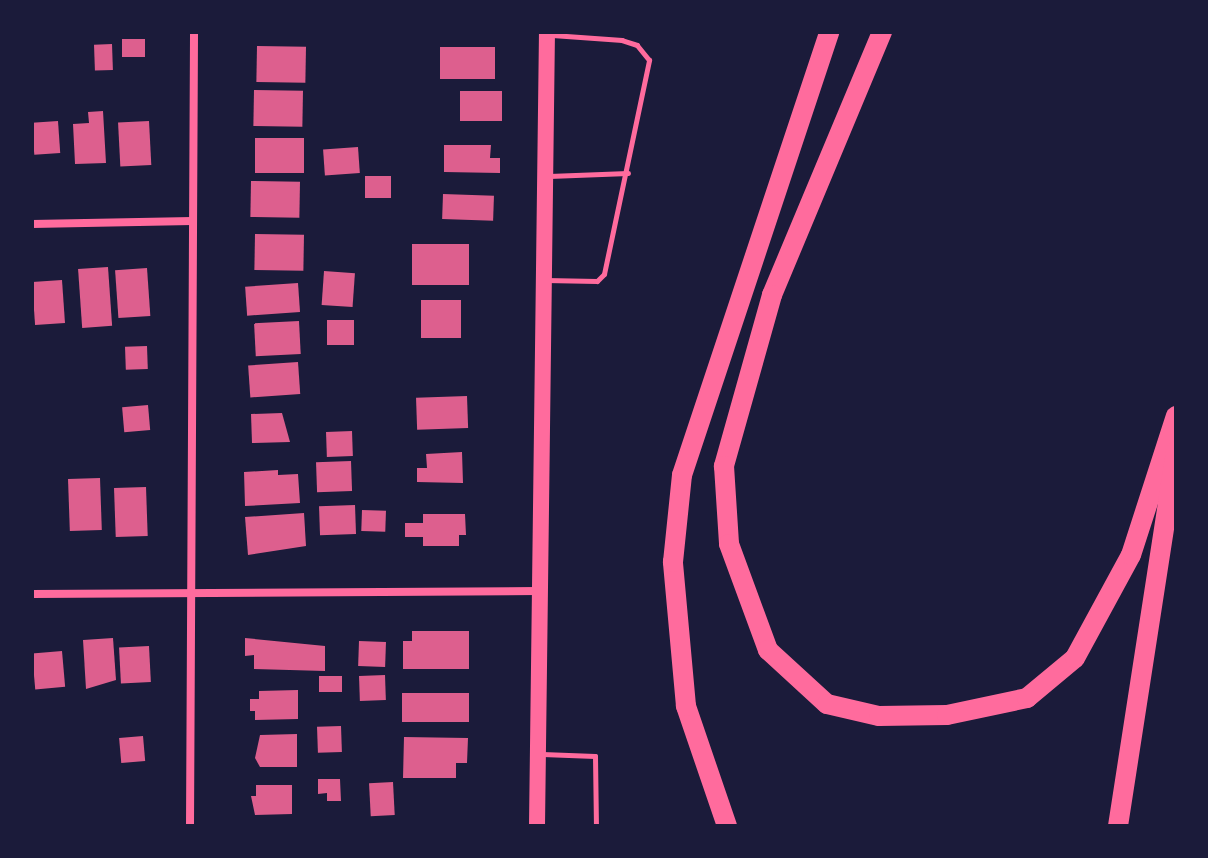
<!DOCTYPE html>
<html>
<head>
<meta charset="utf-8">
<style>
	body { margin:0 }
	#map { position:relative; width:1208px; height:858px; overflow:hidden; background:#1b1b3a; font-family:Overpass,sans-serif }
	div>[style] { position:absolute }
	.building>* { inset:0; background:#dd5f8e; transform-origin:0 0 }
	.service>* { height:5px; margin:-2.5px; padding:0 2.5px; transform-origin:2.5px; border-radius:2.5px; background:#ff6b9d }
	.minor>* { height:8px; margin:-4px; padding:0 4px; transform-origin:4px; border-radius:4px; background:#ff6b9d }
	.secondary>* { height:16px; margin:-8px; padding:0 8px; transform-origin:8px; border-radius:8px; background:#ff6b9d }
	.motorway>* { height:20px; margin:-10px; padding:0 10px; transform-origin:10px; border-radius:10px; background:#ff6b9d }
	span { translate:-50% -50%; white-space:nowrap; text-align:center; line-height:1.15; -webkit-text-stroke:8px #1b1b3a; paint-order:stroke }
	.frame { position:absolute; inset:0; border:34px solid #1b1b3a; pointer-events:none }
</style>
</head>
<body>
<div id="map">
	<div class="building">
		<div style="left:145px;top:39px;width:18px;height:23px;rotate:90deg"></div>
		<div style="left:112px;top:44px;width:26px;height:18px;rotate:88deg"></div>
		<div style="left:257px;top:46px;width:49px;height:36px;rotate:1deg"></div>
		<div style="left:440px;top:47px;width:55px;height:32px"></div>
		<div style="left:254px;top:90px;width:49px;height:36px;rotate:1deg"></div>
		<div style="left:460px;top:91px;width:42px;height:30px"></div>
		<div style="clip-path:polygon(103px 111px,106px 163px,75px 164px,73px 124px,89px 123px,88px 112px)"></div>
		<div style="left:58px;top:121px;width:32px;height:26px;rotate:86deg"></div>
		<div style="left:149px;top:121px;width:44px;height:31px;rotate:87deg"></div>
		<div style="left:255px;top:138px;width:49px;height:35px"></div>
		<div style="clip-path:polygon(444px 145px,491px 145px,490px 158px,500px 158px,500px 173px,444px 172px)"></div>
		<div style="left:358px;top:147px;width:26px;height:35px;rotate:86deg"></div>
		<div style="left:391px;top:176px;width:22px;height:26px;rotate:90deg"></div>
		<div style="left:251px;top:181px;width:49px;height:36px;rotate:1deg"></div>
		<div style="left:443px;top:194px;width:51px;height:25px;rotate:2deg"></div>
		<div style="left:255px;top:234px;width:49px;height:36px;rotate:1deg"></div>
		<div style="left:412px;top:244px;width:57px;height:41px"></div>
		<div style="left:108px;top:267px;width:59px;height:30px;rotate:86deg"></div>
		<div style="left:147px;top:268px;width:48px;height:32px;rotate:86deg"></div>
		<div style="left:324px;top:271px;width:31px;height:34px;rotate:4deg"></div>
		<div style="left:62px;top:280px;width:43px;height:30px;rotate:86deg"></div>
		<div style="left:298px;top:283px;width:29px;height:53px;rotate:86deg"></div>
		<div style="left:421px;top:300px;width:40px;height:38px"></div>
		<div style="left:327px;top:320px;width:27px;height:25px"></div>
		<div style="left:299px;top:321px;width:33px;height:45px;rotate:87deg"></div>
		<div style="left:147px;top:346px;width:23px;height:22px;rotate:88deg"></div>
		<div style="left:298px;top:362px;width:32px;height:50px;rotate:86deg"></div>
		<div style="left:467px;top:396px;width:32px;height:51px;rotate:88deg"></div>
		<div style="left:148px;top:405px;width:25px;height:26px;rotate:85deg"></div>
		<div style="clip-path:polygon(282px 413px,290px 442px,252px 443px,251px 414px)"></div>
		<div style="left:352px;top:431px;width:25px;height:26px;rotate:88deg"></div>
		<div style="clip-path:polygon(462px 452px,463px 483px,417px 482px,417px 468px,427px 468px,426px 454px)"></div>
		<div style="left:351px;top:461px;width:30px;height:35px;rotate:88deg"></div>
		<div style="clip-path:polygon(278px 470px,278px 475px,298px 474px,300px 503px,245px 506px,244px 472px)"></div>
		<div style="left:100px;top:478px;width:52px;height:32px;rotate:88deg"></div>
		<div style="left:146px;top:487px;width:49px;height:32px;rotate:88deg"></div>
		<div style="left:355px;top:505px;width:29px;height:36px;rotate:88deg"></div>
		<div style="left:362px;top:510px;width:24px;height:21px;rotate:2deg"></div>
		<div style="clip-path:polygon(304px 513px,306px 546px,248px 555px,245px 517px)"></div>
		<div style="clip-path:polygon(423px 514px,465px 514px,466px 535px,459px 535px,459px 546px,423px 546px,423px 537px,405px 537px,405px 523px,423px 523px)"></div>
		<div style="clip-path:polygon(412px 631px,469px 631px,469px 669px,403px 669px,403px 641px,412px 641px)"></div>
		<div style="clip-path:polygon(113px 638px,116px 680px,86px 689px,83px 640px)"></div>
		<div style="clip-path:polygon(245px 638px,325px 646px,325px 671px,254px 669px,254px 655px,245px 656px)"></div>
		<div style="left:359px;top:641px;width:27px;height:25px;rotate:2deg"></div>
		<div style="left:149px;top:646px;width:36px;height:30px;rotate:87deg"></div>
		<div style="left:62px;top:651px;width:36px;height:30px;rotate:85deg"></div>
		<div style="left:385px;top:675px;width:25px;height:26px;rotate:88deg"></div>
		<div style="left:342px;top:676px;width:16px;height:23px;rotate:90deg"></div>
		<div style="clip-path:polygon(298px 690px,298px 719px,255px 720px,255px 711px,250px 711px,250px 699px,259px 699px,259px 691px)"></div>
		<div style="left:469px;top:693px;width:29px;height:67px;rotate:90deg"></div>
		<div style="left:341px;top:726px;width:26px;height:24px;rotate:88deg"></div>
		<div style="clip-path:polygon(297px 734px,297px 767px,260px 767px,255px 758px,260px 735px)"></div>
		<div style="left:143px;top:736px;width:25px;height:24px;rotate:85deg"></div>
		<div style="clip-path:polygon(404px 737px,468px 738px,467px 763px,456px 763px,456px 778px,403px 778px)"></div>
		<div style="clip-path:polygon(318px 779px,340px 779px,341px 801px,327px 801px,327px 793px,318px 794px)"></div>
		<div style="left:393px;top:782px;width:33px;height:24px;rotate:87deg"></div>
		<div style="clip-path:polygon(256px 785px,292px 785px,292px 814px,255px 815px,251px 796px,256px 796px)"></div>
	</div>
	<div class="service">
		<div style="left:549px;top:176px;width:79px;rotate:-2.2deg"></div>
		<div style="left:545px;top:280px;width:52px;rotate:1.1deg"></div>
		<div style="left:597px;top:281px;width:10px;rotate:-45deg"></div>
		<div style="left:604px;top:274px;width:219px;rotate:-78.1deg"></div>
		<div style="left:649px;top:60px;width:19px;rotate:-129deg"></div>
		<div style="left:637px;top:45px;width:16px;rotate:-162deg"></div>
		<div style="left:622px;top:40px;width:70px;rotate:-175.9deg"></div>
		<div style="left:542px;top:754px;width:53px;rotate:2.2deg"></div>
		<div style="left:595px;top:756px;width:70px;rotate:89.2deg"></div>
	</div>
	<div class="minor">
		<div style="left:32px;top:224px;width:160px;rotate:-1.1deg"></div>
		<div style="left:32px;top:594px;width:506px;rotate:-0.34deg"></div>
		<div style="left:190px;top:826px;width:794px;rotate:-89.71deg"></div>
	</div>
	<div class="secondary">
		<div style="left:537px;top:826px;width:794px;rotate:-89.28deg"></div>
	</div>
	<div class="motorway">
		<div style="left:882px;top:32px;width:285px;rotate:112.7deg"></div>
		<div style="left:772px;top:295px;width:178px;rotate:105.7deg"></div>
		<div style="left:724px;top:466px;width:78px;rotate:86.3deg"></div>
		<div style="left:729px;top:544px;width:113px;rotate:69.8deg"></div>
		<div style="left:768px;top:650px;width:80px;rotate:42.5deg"></div>
		<div style="left:827px;top:704px;width:53px;rotate:13deg"></div>
		<div style="left:879px;top:716px;width:68px;rotate:-0.8deg"></div>
		<div style="left:947px;top:715px;width:82px;rotate:-12deg"></div>
		<div style="left:1027px;top:698px;width:62px;rotate:-39.8deg"></div>
		<div style="left:1075px;top:658px;width:117px;rotate:-61.5deg"></div>
		<div style="left:1131px;top:555px;width:146px;rotate:-72.1deg"></div>
		<div style="left:727px;top:826px;width:127px;rotate:-108.9deg"></div>
		<div style="left:686px;top:706px;width:145px;rotate:-95.2deg"></div>
		<div style="left:673px;top:562px;width:87px;rotate:-84.1deg"></div>
		<div style="left:682px;top:475px;width:467px;rotate:-71.6deg"></div>
		<div style="left:1118px;top:826px;width:379px;rotate:-81.2deg"></div>
	</div>
	<div class="frame"></div>
</div>
</body>
</html>
